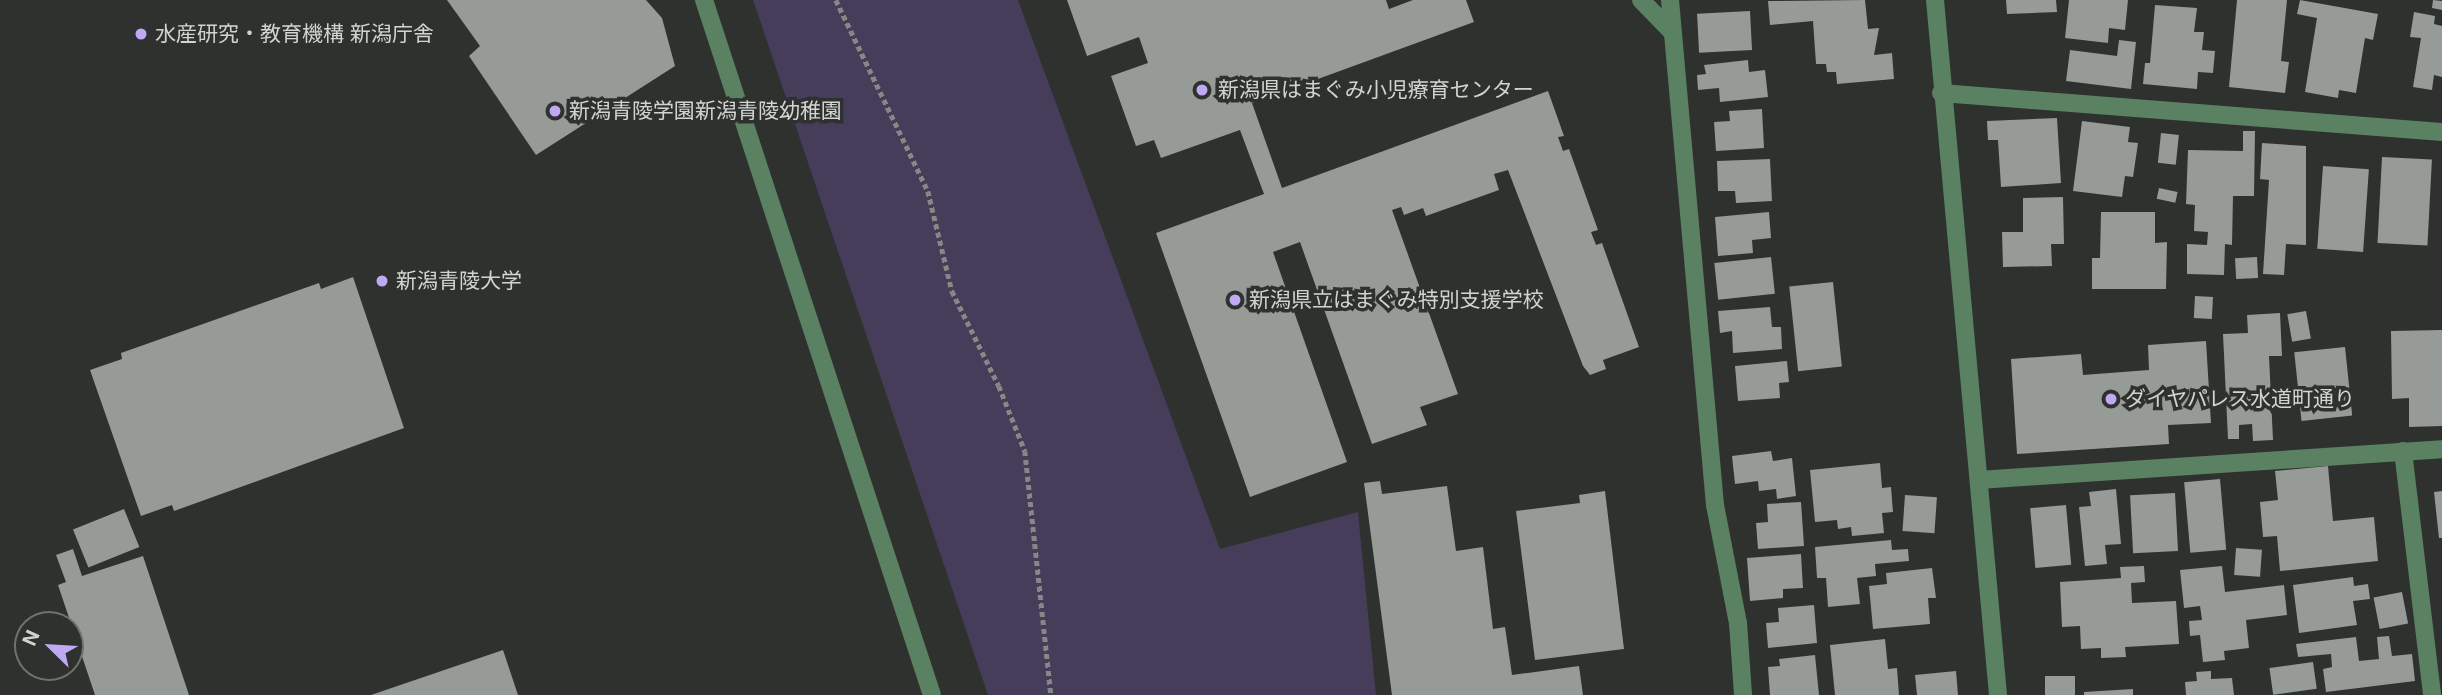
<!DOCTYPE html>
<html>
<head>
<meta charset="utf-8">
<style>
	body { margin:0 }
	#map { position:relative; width:2442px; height:695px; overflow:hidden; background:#2e312e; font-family:Inter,"Noto Sans JP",sans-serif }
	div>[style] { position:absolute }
	.green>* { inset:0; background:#453d5a }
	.building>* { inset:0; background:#969b97; transform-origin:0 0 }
	.path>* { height:4.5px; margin-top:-2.25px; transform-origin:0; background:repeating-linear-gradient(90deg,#858885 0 5px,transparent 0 8.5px) }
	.minor>* { height:18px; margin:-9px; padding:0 9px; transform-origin:9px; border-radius:9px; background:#5b8163 }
	.dots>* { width:19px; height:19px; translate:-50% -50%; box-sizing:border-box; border:4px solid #2e312e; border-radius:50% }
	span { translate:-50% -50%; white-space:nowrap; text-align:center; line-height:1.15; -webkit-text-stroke:7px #2e312e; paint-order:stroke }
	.poi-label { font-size:21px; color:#d2d4d2 }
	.left { translate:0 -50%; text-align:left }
	.north { position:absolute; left:14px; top:611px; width:70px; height:70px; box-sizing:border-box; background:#2e312e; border:2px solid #707270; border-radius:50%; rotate:294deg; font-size:19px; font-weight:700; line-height:28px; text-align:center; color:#d2d4d2 }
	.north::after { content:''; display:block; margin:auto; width:24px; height:32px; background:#bfa9f4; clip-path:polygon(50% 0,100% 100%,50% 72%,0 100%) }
</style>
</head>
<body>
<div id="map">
	<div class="green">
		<div style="clip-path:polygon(753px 0,1018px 0,1220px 549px,1358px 512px,1376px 695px,988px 695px)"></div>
	</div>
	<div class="building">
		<div style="clip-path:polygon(447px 0,646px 0,662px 18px,675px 66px,536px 155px,469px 56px,480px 46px)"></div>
		<div style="clip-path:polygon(1067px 0,1386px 0,1389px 9px,1413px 0,1466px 0,1474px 22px,1252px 103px,1282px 188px,1548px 91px,1564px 136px,1558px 137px,1563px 151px,1569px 149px,1598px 230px,1591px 232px,1596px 245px,1602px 243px,1639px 347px,1603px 360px,1606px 369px,1590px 375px,1583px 366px,1508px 170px,1494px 174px,1499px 190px,1426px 216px,1423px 208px,1404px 215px,1401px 207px,1392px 210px,1458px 394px,1420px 407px,1427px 425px,1372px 444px,1300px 242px,1273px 252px,1347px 462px,1250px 497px,1156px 233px,1264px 194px,1240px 130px,1161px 158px,1154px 140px,1136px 146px,1111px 76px,1148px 63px,1139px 37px,1087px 56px)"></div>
		<div style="clip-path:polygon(1865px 0,1868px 29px,1879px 28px,1874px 55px,1892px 53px,1894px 79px,1837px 84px,1836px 72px,1827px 72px,1826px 64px,1816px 64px,1813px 21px,1770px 25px,1768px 1px)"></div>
		<div style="clip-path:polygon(2006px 0,2056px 0,2057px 12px,2007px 14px)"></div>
		<div style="clip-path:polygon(2069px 0,2128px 0,2125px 30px,2109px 28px,2108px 43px,2065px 38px)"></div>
		<div style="clip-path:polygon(2237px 0,2287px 0,2281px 61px,2289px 62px,2285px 93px,2229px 87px)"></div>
		<div style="clip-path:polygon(2300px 0,2378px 14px,2373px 40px,2365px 38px,2356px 93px,2339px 90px,2338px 98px,2305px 92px,2317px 18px,2297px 14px)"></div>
		<div style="clip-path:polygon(2433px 0,2442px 1px,2442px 10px,2432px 8px)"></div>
		<div style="clip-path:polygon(2155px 5px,2197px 8px,2194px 32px,2204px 32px,2202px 50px,2215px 51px,2213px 73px,2198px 72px,2197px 89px,2143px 84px,2145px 63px,2150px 63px)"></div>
		<div style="left:1750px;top:11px;width:39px;height:53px;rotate:87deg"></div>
		<div style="clip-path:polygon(2414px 12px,2435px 16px,2434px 24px,2442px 26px,2442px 77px,2434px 75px,2432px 90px,2413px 87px,2421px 38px,2410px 37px)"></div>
		<div style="clip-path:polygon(2119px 40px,2136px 42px,2131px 89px,2066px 81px,2070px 50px,2117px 56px)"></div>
		<div style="clip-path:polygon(1748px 60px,1749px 72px,1765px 70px,1768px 97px,1720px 102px,1719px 88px,1698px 90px,1697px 75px,1706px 74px,1704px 65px)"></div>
		<div style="clip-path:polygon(1762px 109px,1764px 148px,1716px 151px,1714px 122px,1730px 121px,1729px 111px)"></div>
		<div style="clip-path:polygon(2057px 118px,2061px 183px,2001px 187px,1998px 140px,1988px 140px,1987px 121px)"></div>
		<div style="clip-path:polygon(2082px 121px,2130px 127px,2128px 142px,2138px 143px,2133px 177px,2125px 176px,2122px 197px,2073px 191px)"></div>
		<div style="clip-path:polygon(2243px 131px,2255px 131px,2254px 196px,2233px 196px,2232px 245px,2225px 244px,2224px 275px,2187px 274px,2187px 244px,2207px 245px,2208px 232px,2194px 231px,2195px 205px,2186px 204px,2188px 150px,2243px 151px)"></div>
		<div style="left:2161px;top:133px;width:18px;height:30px;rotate:6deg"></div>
		<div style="clip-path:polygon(2262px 143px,2306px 146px,2306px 245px,2286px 244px,2284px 275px,2263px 274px,2269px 180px,2260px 179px)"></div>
		<div style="left:2382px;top:157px;width:50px;height:86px;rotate:3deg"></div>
		<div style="clip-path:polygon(1770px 159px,1772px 201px,1736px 203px,1735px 191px,1718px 191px,1717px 161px)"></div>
		<div style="left:2323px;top:166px;width:46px;height:83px;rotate:4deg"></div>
		<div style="left:2159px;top:188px;width:19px;height:11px;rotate:12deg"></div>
		<div style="clip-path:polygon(2063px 197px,2064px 244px,2051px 244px,2052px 266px,2003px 267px,2002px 232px,2023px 232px,2023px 198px)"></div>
		<div style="clip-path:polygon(1769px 212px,1771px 238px,1752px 240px,1753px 253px,1718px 256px,1715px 217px)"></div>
		<div style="clip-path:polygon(2101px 212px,2155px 212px,2155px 243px,2167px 242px,2166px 289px,2092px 289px,2092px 258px,2100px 258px)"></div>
		<div style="left:1771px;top:257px;width:37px;height:57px;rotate:84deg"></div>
		<div style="left:2257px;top:257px;width:21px;height:22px;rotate:87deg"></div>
		<div style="clip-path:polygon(353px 277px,404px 428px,174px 511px,172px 505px,141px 516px,90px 370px,122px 359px,121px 353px,319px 283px,321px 289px)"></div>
		<div style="left:1833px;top:282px;width:85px;height:44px;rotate:84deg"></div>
		<div style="left:2195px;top:296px;width:18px;height:22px;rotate:3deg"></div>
		<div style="clip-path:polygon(1770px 307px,1772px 327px,1781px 327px,1782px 349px,1733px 353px,1732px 331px,1720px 333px,1718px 311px)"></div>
		<div style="left:2306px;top:311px;width:28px;height:19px;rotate:80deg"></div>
		<div style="clip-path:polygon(2280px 313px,2282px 356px,2269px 356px,2273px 440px,2253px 441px,2252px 424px,2239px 425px,2239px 439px,2228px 439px,2223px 334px,2248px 333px,2247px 315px)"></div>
		<div style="clip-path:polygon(2442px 330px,2442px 426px,2409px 427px,2409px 398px,2392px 399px,2391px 331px)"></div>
		<div style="clip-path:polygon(2206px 341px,2211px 423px,2168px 425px,2169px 444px,2017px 454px,2011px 359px,2081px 354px,2083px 375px,2149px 370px,2148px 345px)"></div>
		<div style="left:2345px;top:347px;width:69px;height:51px;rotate:84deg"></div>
		<div style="clip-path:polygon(1787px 361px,1789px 382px,1779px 383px,1780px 398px,1738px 401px,1735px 366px)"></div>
		<div style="clip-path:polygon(1771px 451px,1773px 461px,1792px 458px,1796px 496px,1777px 499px,1776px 489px,1759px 491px,1758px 481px,1735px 484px,1732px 456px)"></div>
		<div style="clip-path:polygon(1880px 463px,1882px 488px,1891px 487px,1893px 512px,1882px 513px,1884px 533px,1852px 536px,1851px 527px,1838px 529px,1837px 520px,1815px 522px,1810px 470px)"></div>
		<div style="clip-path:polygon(2328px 466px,2333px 521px,2374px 517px,2378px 561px,2280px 571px,2277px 536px,2263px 537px,2260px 502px,2278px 500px,2275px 471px)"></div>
		<div style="left:2220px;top:479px;width:71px;height:36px;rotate:85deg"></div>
		<div style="clip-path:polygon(1380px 481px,1382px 494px,1447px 486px,1456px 551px,1483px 547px,1493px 629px,1505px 627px,1512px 675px,1579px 666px,1583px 695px,1392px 695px,1364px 483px)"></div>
		<div style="clip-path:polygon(2116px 489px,2121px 544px,2105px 545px,2107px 564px,2085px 566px,2079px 507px,2091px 506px,2089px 492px)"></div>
		<div style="clip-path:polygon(1605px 491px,1624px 649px,1535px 660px,1516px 511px,1580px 503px,1579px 495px)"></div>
		<div style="clip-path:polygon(2442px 491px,2442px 538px,2439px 538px,2434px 492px)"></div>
		<div style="left:2175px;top:493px;width:58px;height:45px;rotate:87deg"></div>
		<div style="left:1905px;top:495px;width:32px;height:36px;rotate:4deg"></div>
		<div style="clip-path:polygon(1801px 502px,1804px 546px,1758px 549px,1756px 523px,1768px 522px,1767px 504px)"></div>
		<div style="left:2066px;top:505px;width:60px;height:36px;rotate:85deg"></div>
		<div style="left:124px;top:509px;width:41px;height:55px;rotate:68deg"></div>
		<div style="clip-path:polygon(1891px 540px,1892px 550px,1908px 549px,1909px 561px,1875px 564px,1876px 576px,1857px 578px,1860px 604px,1828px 607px,1826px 578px,1817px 578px,1815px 547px)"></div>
		<div style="left:2236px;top:548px;width:26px;height:27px;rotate:4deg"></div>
		<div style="clip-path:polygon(73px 549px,82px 576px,143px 556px,189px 695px,95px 695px,58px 585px,66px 582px,56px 555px)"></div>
		<div style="clip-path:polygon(1801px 554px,1803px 588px,1783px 589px,1783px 598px,1750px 601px,1747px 558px)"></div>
		<div style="clip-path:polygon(2144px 566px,2145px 582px,2131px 583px,2132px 603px,2176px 601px,2179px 644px,2125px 647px,2126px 657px,2101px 658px,2101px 648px,2081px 649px,2080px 626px,2062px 627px,2060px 582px,2121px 578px,2120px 567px)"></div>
		<div style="clip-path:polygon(2222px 566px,2225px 592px,2284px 585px,2287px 615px,2246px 620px,2249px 648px,2224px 651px,2225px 660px,2203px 662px,2200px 635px,2190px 636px,2189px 621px,2202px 620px,2200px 606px,2184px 608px,2180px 570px)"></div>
		<div style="clip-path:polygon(1932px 568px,1936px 598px,1928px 598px,1930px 624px,1873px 629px,1869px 586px,1887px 584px,1886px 573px)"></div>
		<div style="clip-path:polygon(2353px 577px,2354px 586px,2368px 584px,2370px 599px,2353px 601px,2357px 625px,2299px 633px,2293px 585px)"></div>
		<div style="left:2402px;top:592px;width:32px;height:29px;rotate:79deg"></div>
		<div style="clip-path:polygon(1814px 605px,1817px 643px,1768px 648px,1766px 623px,1779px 622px,1778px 608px)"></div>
		<div style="clip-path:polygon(2389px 636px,2392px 656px,2412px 654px,2415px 681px,2326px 692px,2323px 669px,2332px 667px,2331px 654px,2298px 657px,2296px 644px,2356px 637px,2359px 661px,2379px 659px,2377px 637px)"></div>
		<div style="clip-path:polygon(1885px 639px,1888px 669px,1897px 668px,1899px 695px,1835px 695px,1830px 645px)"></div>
		<div style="clip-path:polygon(503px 650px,518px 695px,371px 695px)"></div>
		<div style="clip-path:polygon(1815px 655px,1819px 695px,1770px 695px,1768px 667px,1780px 666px,1779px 659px)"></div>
		<div style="left:2313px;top:662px;width:27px;height:44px;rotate:82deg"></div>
		<div style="clip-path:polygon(1956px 671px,1958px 695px,1917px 695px,1915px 675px)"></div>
		<div style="clip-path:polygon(2211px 671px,2211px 679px,2232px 678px,2234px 695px,2186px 695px,2185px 682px,2197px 681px,2196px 672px)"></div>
		<div style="left:2045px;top:676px;width:30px;height:19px"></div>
		<div style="clip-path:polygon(2133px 689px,2133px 695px,2084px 695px,2084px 692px)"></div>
	</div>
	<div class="path">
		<div style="left:836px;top:0;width:212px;rotate:64.3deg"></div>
		<div style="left:928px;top:191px;width:103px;rotate:76.5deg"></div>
		<div style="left:952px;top:291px;width:106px;rotate:63.7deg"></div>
		<div style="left:999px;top:386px;width:70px;rotate:68.2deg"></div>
		<div style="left:1025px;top:451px;width:245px;rotate:83.9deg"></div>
	</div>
	<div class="minor">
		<div style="left:704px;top:0;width:731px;rotate:71.84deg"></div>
		<div style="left:1641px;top:0;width:45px;rotate:45.9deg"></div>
		<div style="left:1670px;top:0;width:507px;rotate:84.91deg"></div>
		<div style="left:1715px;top:505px;width:120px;rotate:79deg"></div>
		<div style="left:1738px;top:623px;width:72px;rotate:86deg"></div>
		<div style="left:1935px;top:0;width:698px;rotate:84.82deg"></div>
		<div style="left:1941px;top:93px;width:503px;rotate:4.45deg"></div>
		<div style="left:2403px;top:451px;width:246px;rotate:83.2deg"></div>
		<div style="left:1979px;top:480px;width:464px;rotate:-3.8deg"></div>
	</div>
	<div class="dots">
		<div style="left:141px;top:34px;background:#bfa9f4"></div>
		<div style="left:1202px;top:90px;background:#bfa9f4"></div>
		<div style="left:555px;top:111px;background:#bfa9f4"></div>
		<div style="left:382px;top:281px;background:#bfa9f4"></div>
		<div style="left:1235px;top:300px;background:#bfa9f4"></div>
		<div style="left:2111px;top:399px;background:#bfa9f4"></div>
	</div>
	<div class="poi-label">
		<span class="left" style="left:155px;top:34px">水産研究・教育機構 新潟庁舎</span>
		<span class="left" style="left:1218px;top:90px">新潟県はまぐみ小児療育センター</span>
		<span class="left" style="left:569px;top:111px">新潟青陵学園新潟青陵幼稚園</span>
		<span class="left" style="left:396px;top:281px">新潟青陵大学</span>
		<span class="left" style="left:1249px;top:300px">新潟県立はまぐみ特別支援学校</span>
		<span class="left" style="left:2125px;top:399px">ダイヤパレス水道町通り</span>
	</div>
	<div class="north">N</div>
</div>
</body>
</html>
